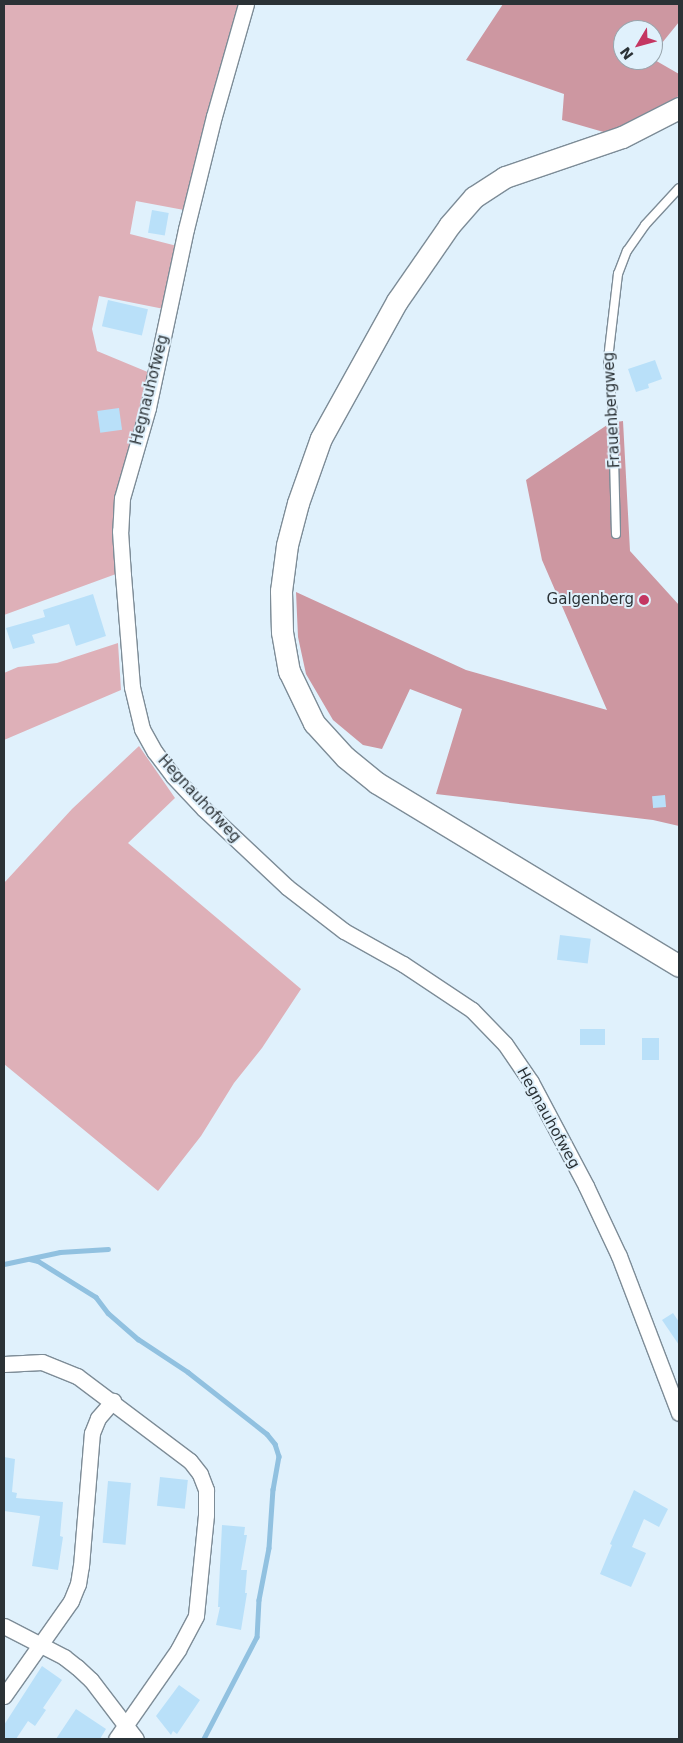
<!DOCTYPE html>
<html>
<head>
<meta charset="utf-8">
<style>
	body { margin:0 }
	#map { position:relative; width:683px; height:1743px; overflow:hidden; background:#e0f1fc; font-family:"DejaVu Sans",sans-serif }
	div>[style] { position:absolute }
	.green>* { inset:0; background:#deb0b8 }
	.forest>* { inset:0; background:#cd97a1 }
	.stream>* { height:4.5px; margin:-2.25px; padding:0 2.25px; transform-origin:2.25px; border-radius:2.25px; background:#91c1e0 }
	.building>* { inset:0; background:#b9e0f9; transform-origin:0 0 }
	.roads { filter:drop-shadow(1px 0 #7d8c97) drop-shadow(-1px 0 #7d8c97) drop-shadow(0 1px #7d8c97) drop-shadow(0 -1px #7d8c97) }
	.lane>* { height:8px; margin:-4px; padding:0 4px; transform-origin:4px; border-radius:4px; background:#fff }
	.street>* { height:15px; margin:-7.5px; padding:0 7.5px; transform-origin:7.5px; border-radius:7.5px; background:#fff }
	.secondary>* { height:21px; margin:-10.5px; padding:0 10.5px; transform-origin:10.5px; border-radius:10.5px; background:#fff }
	.dots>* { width:14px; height:14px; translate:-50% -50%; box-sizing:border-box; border:2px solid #e0f1fc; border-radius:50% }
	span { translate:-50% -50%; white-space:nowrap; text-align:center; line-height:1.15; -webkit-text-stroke:4px #e0f1fc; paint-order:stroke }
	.street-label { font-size:15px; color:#2b3236 }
	.poi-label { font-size:15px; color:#2b3236 }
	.right { translate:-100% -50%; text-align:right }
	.frame { position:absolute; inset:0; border:5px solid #2b3236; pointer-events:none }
	.north { position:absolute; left:613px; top:20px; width:50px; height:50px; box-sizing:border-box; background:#e0f1fc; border:1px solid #98a5ad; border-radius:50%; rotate:233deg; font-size:14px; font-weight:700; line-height:20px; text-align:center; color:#2b3236 }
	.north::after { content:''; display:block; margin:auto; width:18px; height:22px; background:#c43662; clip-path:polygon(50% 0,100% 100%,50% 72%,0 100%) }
</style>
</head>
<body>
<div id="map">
	<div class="green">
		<div style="clip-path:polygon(4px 4px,242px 4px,184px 210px,136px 201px,130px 234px,177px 246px,164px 309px,99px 296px,92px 329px,97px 351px,150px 373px,116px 574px,4px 615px)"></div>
		<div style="clip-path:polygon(118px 643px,121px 690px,4px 740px,4px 673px,18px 667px,57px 663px)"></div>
		<div style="clip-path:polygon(139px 746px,175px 798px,128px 843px,301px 989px,262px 1048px,234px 1083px,201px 1136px,158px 1191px,4px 1064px,4px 883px,72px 809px)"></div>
	</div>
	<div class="forest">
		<div style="clip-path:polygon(503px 4px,679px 4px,679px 22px,653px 54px,653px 30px,623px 30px,623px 60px,653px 59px,679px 74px,679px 96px,607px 133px,562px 120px,564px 94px,466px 60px)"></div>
		<div style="clip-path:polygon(623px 421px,630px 551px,679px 605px,679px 826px,653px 820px,436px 794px,462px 709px,410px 689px,382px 749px,363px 745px,333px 720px,306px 674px,298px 637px,296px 592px,466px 670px,607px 710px,542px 560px,526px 480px,610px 423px)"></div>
	</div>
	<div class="stream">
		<div style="left:30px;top:1259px;width:8px;rotate:14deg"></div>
		<div style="left:38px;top:1261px;width:68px;rotate:31.8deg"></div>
		<div style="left:96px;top:1297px;width:20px;rotate:53deg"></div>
		<div style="left:108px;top:1313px;width:40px;rotate:41deg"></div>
		<div style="left:138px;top:1339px;width:60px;rotate:33.4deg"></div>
		<div style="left:188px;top:1372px;width:100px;rotate:38.1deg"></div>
		<div style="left:267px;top:1434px;width:13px;rotate:51deg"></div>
		<div style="left:275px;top:1444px;width:13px;rotate:72deg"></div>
		<div style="left:279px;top:1456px;width:34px;rotate:100deg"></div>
		<div style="left:273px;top:1489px;width:59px;rotate:93.9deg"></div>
		<div style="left:269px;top:1548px;width:53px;rotate:100.9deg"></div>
		<div style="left:259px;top:1600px;width:37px;rotate:93deg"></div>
		<div style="left:257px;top:1637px;width:115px;rotate:117.5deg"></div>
		<div style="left:4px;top:1264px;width:57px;rotate:-12.1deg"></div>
		<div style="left:60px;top:1252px;width:48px;rotate:-3.6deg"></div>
	</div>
	<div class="building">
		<div style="left:152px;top:210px;width:17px;height:23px;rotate:10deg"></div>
		<div style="left:108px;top:300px;width:41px;height:27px;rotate:13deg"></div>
		<div style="clip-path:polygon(655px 360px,662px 379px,648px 384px,649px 388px,636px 392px,628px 369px)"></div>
		<div style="left:119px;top:408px;width:22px;height:22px;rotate:82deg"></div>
		<div style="clip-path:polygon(93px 594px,106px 636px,76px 646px,69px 624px,32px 635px,35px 643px,13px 649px,6px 628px,45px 617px,43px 610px)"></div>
		<div style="left:665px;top:795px;width:12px;height:13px;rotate:85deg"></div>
		<div style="left:560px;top:935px;width:31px;height:25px;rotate:7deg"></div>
		<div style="left:580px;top:1029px;width:25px;height:16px"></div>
		<div style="left:642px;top:1038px;width:17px;height:22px"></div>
		<div style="clip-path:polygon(673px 1313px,679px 1322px,679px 1345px,662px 1320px)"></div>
		<div style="clip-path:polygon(4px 1457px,15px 1459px,12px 1492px,17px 1493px,16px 1498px,63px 1502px,60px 1536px,63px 1537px,58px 1570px,32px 1566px,40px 1516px,4px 1511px)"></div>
		<div style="left:160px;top:1477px;width:28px;height:29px;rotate:6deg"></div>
		<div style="left:108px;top:1481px;width:23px;height:62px;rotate:5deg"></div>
		<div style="clip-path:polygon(634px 1490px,668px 1509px,659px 1527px,644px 1519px,632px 1547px,646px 1553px,631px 1587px,600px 1574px,612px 1545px,610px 1544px)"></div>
		<div style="clip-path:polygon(222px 1525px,245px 1527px,244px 1535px,247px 1535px,241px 1570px,247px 1570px,245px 1593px,247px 1593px,241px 1630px,216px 1625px,220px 1607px,218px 1607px)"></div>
		<div style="clip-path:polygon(42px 1666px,62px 1680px,43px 1708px,46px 1710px,35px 1726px,28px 1721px,16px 1739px,4px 1739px,4px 1725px)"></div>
		<div style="clip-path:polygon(179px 1685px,200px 1700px,177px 1734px,173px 1731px,171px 1735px,156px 1716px)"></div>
		<div style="clip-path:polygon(76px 1709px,106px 1729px,100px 1739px,56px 1739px)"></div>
	</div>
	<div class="roads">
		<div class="lane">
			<div style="left:616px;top:534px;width:118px;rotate:-91.5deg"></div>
			<div style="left:613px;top:416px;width:57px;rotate:-95deg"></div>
			<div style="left:608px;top:359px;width:86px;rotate:-83.3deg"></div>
			<div style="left:618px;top:274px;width:25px;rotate:-69deg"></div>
			<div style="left:627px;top:251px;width:32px;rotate:-55deg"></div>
			<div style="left:645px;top:225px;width:50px;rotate:-47.4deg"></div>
		</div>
		<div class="street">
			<div style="left:246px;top:4px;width:116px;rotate:105.9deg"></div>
			<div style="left:214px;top:116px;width:116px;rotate:103.9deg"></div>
			<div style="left:186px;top:229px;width:183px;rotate:102deg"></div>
			<div style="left:148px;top:408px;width:94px;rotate:106.1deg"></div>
			<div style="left:122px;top:498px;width:33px;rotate:93deg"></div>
			<div style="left:120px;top:531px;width:44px;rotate:86.1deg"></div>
			<div style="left:123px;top:575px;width:112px;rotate:85.4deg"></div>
			<div style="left:132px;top:687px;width:43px;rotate:76.6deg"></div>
			<div style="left:142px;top:729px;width:26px;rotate:61deg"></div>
			<div style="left:155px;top:752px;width:30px;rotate:53deg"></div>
			<div style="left:173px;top:776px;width:45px;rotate:46.8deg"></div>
			<div style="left:204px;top:809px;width:114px;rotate:43.2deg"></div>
			<div style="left:287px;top:887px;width:72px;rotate:37.7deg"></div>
			<div style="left:344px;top:931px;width:68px;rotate:29.2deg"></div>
			<div style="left:403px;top:964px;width:83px;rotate:33.7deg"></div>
			<div style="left:472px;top:1010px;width:47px;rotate:45.9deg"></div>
			<div style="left:505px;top:1044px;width:46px;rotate:55.6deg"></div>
			<div style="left:531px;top:1082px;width:118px;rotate:62.1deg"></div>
			<div style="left:586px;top:1186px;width:77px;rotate:64.8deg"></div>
			<div style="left:619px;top:1256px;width:168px;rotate:69.1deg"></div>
			<div style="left:4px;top:1364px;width:38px;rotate:-3deg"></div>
			<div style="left:42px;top:1362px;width:38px;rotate:22deg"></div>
			<div style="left:77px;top:1376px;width:141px;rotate:37deg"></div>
			<div style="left:190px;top:1461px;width:16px;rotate:52deg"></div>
			<div style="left:200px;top:1474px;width:17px;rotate:69deg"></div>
			<div style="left:206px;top:1490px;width:25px;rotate:90deg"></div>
			<div style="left:206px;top:1515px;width:101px;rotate:95.7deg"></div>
			<div style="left:196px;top:1616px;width:38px;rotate:118deg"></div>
			<div style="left:178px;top:1650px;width:108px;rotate:124.9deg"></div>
			<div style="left:4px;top:1626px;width:68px;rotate:27.3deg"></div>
			<div style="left:64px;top:1657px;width:16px;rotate:38deg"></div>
			<div style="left:77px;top:1667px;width:19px;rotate:43deg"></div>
			<div style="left:91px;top:1680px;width:74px;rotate:52.7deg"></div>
			<div style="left:4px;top:1696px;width:116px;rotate:-54.8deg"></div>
			<div style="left:71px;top:1601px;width:18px;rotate:-68deg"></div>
			<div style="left:78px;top:1584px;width:18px;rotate:-81deg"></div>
			<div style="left:81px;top:1566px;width:133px;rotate:-85.3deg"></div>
			<div style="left:92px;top:1433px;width:16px;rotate:-68deg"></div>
			<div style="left:98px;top:1418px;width:23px;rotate:-49deg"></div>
		</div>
		<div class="secondary">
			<div style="left:679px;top:108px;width:64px;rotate:153deg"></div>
			<div style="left:622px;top:137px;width:124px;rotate:161.1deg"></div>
			<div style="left:505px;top:177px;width:37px;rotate:147deg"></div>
			<div style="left:474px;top:197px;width:38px;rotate:131deg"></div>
			<div style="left:449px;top:226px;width:91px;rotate:124.7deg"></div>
			<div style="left:397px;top:301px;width:157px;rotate:119deg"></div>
			<div style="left:321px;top:438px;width:69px;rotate:109.5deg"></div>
			<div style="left:298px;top:503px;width:43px;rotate:104.7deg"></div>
			<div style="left:287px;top:545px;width:46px;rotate:97.4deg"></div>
			<div style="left:281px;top:591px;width:41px;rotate:88.6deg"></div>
			<div style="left:282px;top:632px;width:40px;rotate:80deg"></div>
			<div style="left:289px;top:671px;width:58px;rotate:64.3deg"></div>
			<div style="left:314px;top:723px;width:46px;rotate:47.6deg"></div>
			<div style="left:345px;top:757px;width:41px;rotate:39.1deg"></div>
			<div style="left:377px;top:783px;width:353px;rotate:31.2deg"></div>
		</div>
	</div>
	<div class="dots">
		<div style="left:644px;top:600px;background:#c43662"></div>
	</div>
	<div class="street-label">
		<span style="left:150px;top:390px;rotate:-76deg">Hegnauhofweg</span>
		<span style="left:612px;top:410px;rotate:-93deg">Frauenbergweg</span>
		<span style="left:199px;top:799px;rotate:47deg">Hegnauhofweg</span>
		<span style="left:548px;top:1118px;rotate:61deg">Hegnauhofweg</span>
	</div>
	<div class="poi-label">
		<span class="right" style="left:634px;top:600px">Galgenberg</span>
	</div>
	<div class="frame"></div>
	<div class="north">N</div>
</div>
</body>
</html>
